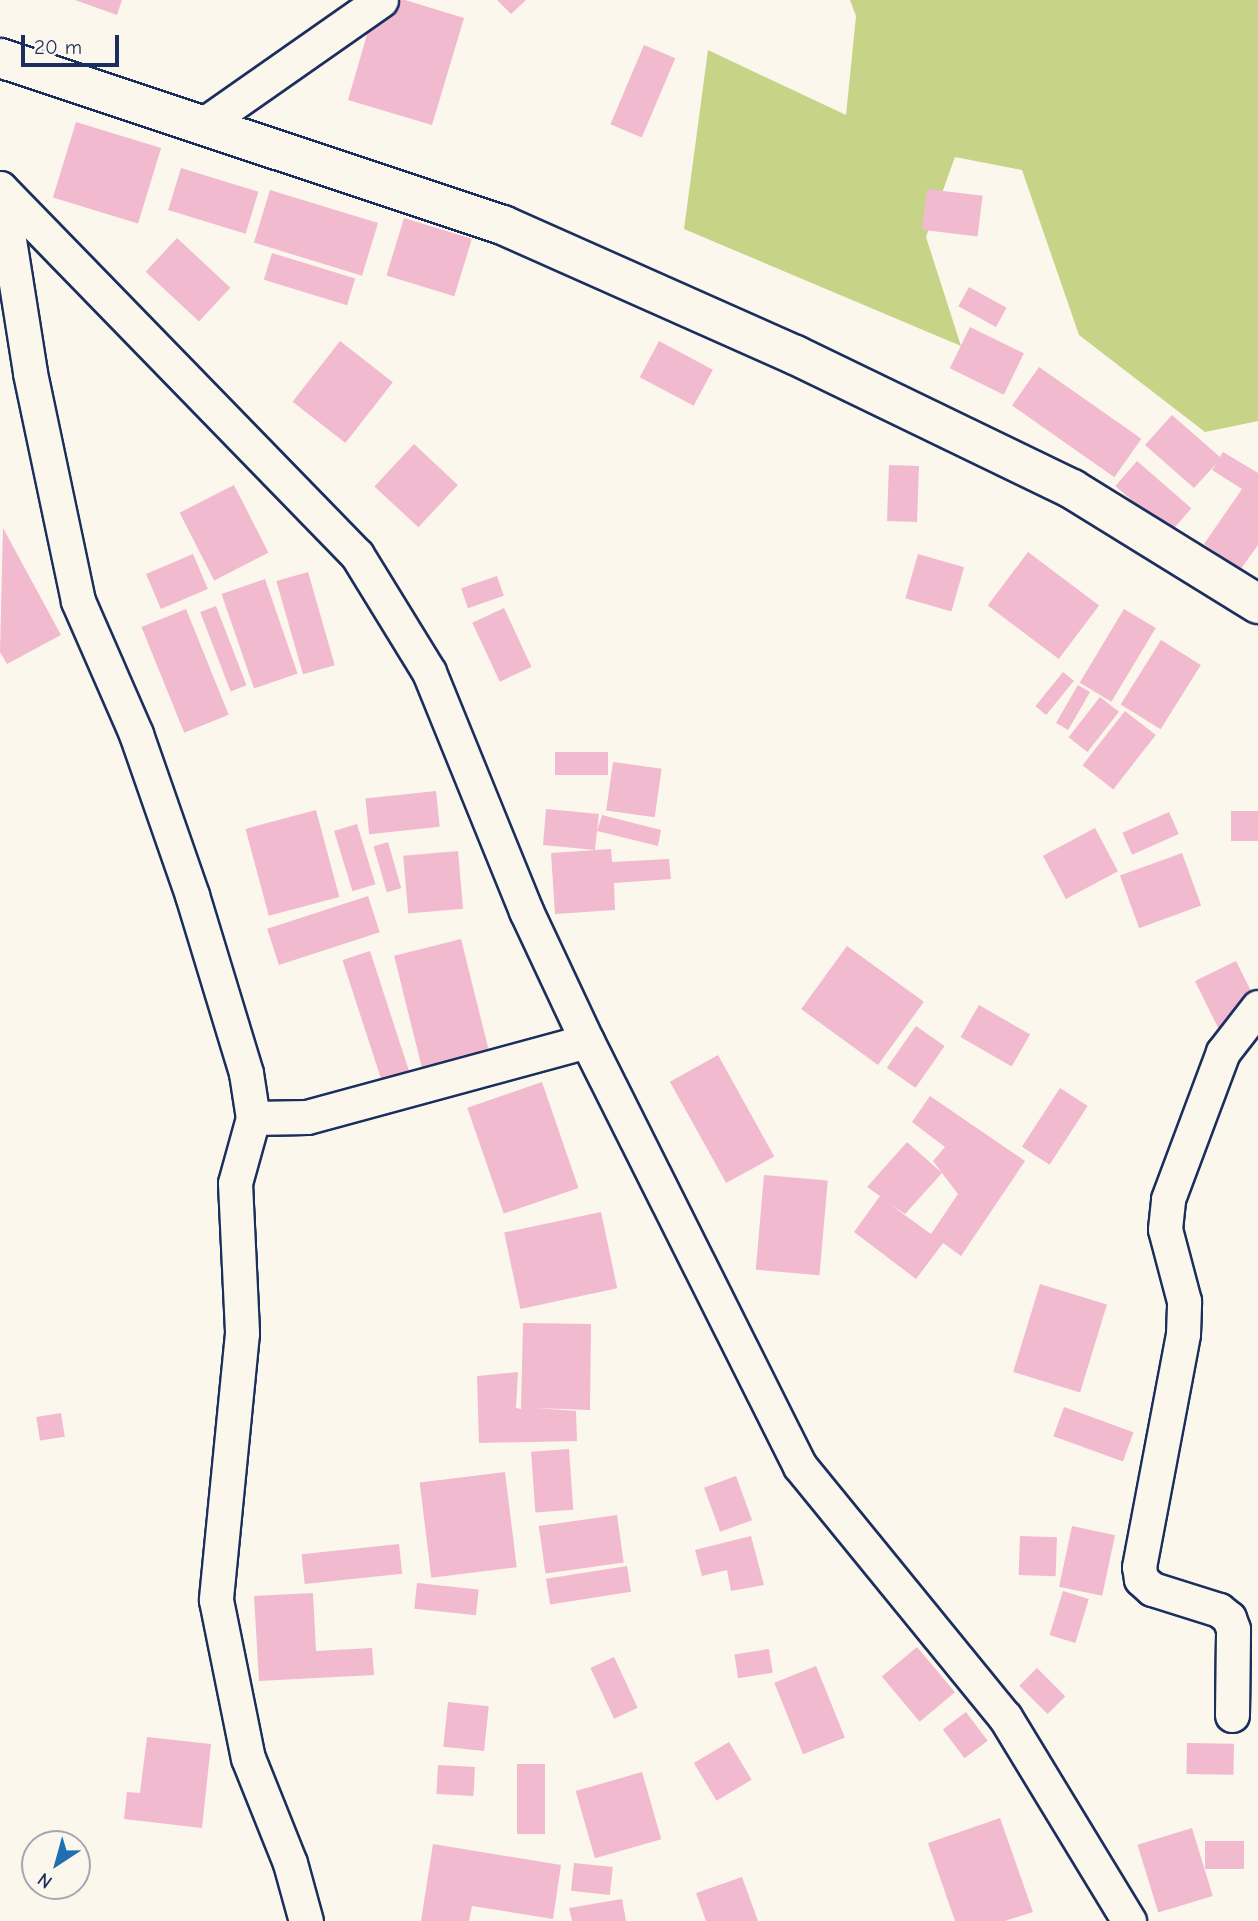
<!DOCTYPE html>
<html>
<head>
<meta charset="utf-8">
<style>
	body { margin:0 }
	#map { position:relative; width:1258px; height:1921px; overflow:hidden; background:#fbf7ec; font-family:"Comic Neue",sans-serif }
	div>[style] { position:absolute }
	.green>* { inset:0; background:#c7d488 }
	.building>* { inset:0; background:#f2bacf; transform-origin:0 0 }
	.roads { filter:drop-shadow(2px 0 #1b2f5e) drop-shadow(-2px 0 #1b2f5e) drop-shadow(0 2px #1b2f5e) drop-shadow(0 -2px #1b2f5e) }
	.street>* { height:33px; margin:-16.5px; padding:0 16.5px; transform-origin:16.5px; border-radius:16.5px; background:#fbf7ec }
	.secondary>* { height:38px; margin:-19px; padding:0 19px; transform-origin:19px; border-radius:19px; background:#fbf7ec }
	span { translate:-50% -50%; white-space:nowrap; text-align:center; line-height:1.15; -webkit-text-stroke:6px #fbf7ec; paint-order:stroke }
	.north { position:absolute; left:21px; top:1830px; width:70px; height:70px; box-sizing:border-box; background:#fbf7ec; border:2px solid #a1a7b3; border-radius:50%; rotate:216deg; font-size:19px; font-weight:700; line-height:28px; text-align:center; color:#1b2f5e }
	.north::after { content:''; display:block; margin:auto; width:24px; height:32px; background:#1f6fb2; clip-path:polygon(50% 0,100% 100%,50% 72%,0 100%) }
	.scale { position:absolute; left:21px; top:35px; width:98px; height:32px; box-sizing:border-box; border:4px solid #1b2f5e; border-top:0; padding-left:9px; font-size:21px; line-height:24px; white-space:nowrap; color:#1b2f5e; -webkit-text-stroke:5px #fbf7ec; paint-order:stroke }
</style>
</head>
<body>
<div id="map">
	<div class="green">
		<div style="clip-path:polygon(850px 0,1258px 0,1258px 421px,1205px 432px,1079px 335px,1022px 170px,955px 157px,926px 237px,961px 346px,684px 229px,708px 50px,846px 115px,856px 16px)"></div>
	</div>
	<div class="building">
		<div style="clip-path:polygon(75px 0,122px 0,117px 15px)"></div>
		<div style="clip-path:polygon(377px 0,405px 0,464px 18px,432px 125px,348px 100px)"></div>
		<div style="clip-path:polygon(497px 0,526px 0,511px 14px)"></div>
		<div style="left:644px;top:45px;width:34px;height:86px;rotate:23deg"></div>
		<div style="left:76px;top:122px;width:89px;height:79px;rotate:17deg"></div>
		<div style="left:181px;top:168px;width:81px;height:44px;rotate:17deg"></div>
		<div style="left:927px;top:189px;width:56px;height:41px;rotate:7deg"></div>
		<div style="left:270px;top:190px;width:113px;height:55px;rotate:17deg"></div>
		<div style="left:404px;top:218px;width:71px;height:60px;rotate:17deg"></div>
		<div style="left:177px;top:238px;width:73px;height:46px;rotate:43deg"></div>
		<div style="left:272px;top:253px;width:87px;height:28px;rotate:17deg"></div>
		<div style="left:969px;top:287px;width:43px;height:22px;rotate:29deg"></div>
		<div style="left:970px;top:327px;width:60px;height:46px;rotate:26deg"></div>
		<div style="left:340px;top:341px;width:67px;height:77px;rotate:38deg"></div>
		<div style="left:659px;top:341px;width:61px;height:41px;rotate:28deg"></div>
		<div style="left:1039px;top:367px;width:125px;height:47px;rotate:35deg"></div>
		<div style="clip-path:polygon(1172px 415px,1220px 457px,1223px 452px,1258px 473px,1258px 545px,1240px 570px,1204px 544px,1242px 489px,1212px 470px,1217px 463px,1194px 488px,1145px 445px)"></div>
		<div style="left:414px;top:444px;width:60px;height:58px;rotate:43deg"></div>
		<div style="left:1137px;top:461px;width:72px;height:33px;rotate:41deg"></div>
		<div style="left:889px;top:465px;width:30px;height:56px;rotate:2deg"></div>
		<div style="left:234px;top:485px;width:76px;height:61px;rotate:63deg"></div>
		<div style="clip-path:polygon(3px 528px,61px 635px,7px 664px,0 652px)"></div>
		<div style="left:1028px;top:552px;width:89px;height:67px;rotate:37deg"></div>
		<div style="left:193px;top:554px;width:38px;height:51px;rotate:67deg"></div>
		<div style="left:918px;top:554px;width:48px;height:46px;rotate:16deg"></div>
		<div style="left:308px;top:572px;width:97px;height:33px;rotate:74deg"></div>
		<div style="left:497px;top:576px;width:21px;height:38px;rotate:71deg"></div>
		<div style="left:265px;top:579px;width:100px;height:46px;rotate:71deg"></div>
		<div style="left:216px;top:606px;width:85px;height:17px;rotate:69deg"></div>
		<div style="left:504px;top:608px;width:65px;height:35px;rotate:65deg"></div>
		<div style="left:186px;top:609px;width:114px;height:48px;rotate:68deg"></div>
		<div style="left:1124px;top:609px;width:37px;height:86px;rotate:31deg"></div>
		<div style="left:1161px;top:640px;width:47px;height:76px;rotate:32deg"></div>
		<div style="left:1063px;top:672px;width:14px;height:44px;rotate:39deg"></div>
		<div style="left:1078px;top:685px;width:14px;height:44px;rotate:30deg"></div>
		<div style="left:1100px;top:697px;width:24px;height:51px;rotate:38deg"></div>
		<div style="left:1125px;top:711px;width:39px;height:69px;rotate:38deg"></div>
		<div style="left:608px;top:752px;width:23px;height:53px;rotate:90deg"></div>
		<div style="left:613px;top:762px;width:49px;height:49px;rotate:8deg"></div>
		<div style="left:436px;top:791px;width:36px;height:71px;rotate:84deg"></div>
		<div style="clip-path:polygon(546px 809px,599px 814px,597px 831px,602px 815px,661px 830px,658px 846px,597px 831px,595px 850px,543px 845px)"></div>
		<div style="left:316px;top:810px;width:90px;height:73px;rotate:75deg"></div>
		<div style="left:1258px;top:811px;width:30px;height:27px;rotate:90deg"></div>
		<div style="left:1169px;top:812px;width:24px;height:51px;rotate:66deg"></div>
		<div style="left:357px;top:824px;width:63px;height:24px;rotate:73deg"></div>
		<div style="left:1095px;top:828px;width:49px;height:59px;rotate:62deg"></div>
		<div style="left:388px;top:842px;width:48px;height:15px;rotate:74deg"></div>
		<div style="clip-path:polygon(611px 849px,612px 862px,669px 859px,671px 879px,614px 883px,615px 910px,555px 914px,551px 853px)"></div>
		<div style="left:458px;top:851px;width:58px;height:55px;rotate:85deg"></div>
		<div style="left:1182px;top:853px;width:56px;height:66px;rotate:70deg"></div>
		<div style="left:368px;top:896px;width:38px;height:106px;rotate:72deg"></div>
		<div style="left:461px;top:939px;width:120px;height:69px;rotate:76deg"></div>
		<div style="left:847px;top:946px;width:95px;height:78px;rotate:36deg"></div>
		<div style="left:370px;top:951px;width:131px;height:29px;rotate:72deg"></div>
		<div style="clip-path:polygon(1236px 961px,1258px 1005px,1222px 1036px,1195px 981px)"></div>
		<div style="left:979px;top:1005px;width:59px;height:37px;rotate:30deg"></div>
		<div style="left:916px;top:1026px;width:35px;height:51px;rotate:35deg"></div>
		<div style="left:718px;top:1055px;width:116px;height:55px;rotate:61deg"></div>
		<div style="left:542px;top:1082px;width:112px;height:79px;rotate:71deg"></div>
		<div style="left:1060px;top:1088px;width:33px;height:70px;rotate:33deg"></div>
		<div style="clip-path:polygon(evenodd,930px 1096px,1025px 1161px,961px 1256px,943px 1243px,916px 1279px,854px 1232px,880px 1196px,867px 1187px,907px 1142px,942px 1173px,933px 1161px,945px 1147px,912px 1122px,930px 1096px,942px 1173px,958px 1194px,931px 1234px,888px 1203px,905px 1214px,942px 1173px)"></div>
		<div style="left:764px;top:1175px;width:64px;height:95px;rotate:5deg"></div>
		<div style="left:601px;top:1212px;width:78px;height:99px;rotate:78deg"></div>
		<div style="left:1040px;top:1284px;width:70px;height:92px;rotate:17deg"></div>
		<div style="clip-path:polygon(523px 1323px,591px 1324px,590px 1410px,537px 1408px,576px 1411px,577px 1441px,479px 1443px,477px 1376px,518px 1372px,516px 1408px,521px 1409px)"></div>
		<div style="left:1064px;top:1407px;width:74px;height:31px;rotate:20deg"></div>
		<div style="left:61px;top:1413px;width:24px;height:25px;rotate:81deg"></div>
		<div style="left:569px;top:1449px;width:61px;height:38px;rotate:86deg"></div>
		<div style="left:505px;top:1472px;width:96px;height:86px;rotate:83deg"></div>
		<div style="left:736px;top:1476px;width:47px;height:34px;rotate:70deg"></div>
		<div style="left:617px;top:1515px;width:48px;height:79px;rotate:82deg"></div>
		<div style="left:1072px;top:1526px;width:44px;height:62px;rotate:12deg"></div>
		<div style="clip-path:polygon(751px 1536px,764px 1585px,731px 1591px,727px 1570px,702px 1576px,695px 1550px)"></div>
		<div style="left:1020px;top:1536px;width:37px;height:39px;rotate:2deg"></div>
		<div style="left:399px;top:1544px;width:30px;height:98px;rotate:84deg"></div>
		<div style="left:627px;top:1566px;width:26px;height:82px;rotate:81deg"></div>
		<div style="left:417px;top:1583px;width:62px;height:26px;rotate:6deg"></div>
		<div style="left:1063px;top:1591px;width:27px;height:46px;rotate:17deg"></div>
		<div style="clip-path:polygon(313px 1593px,316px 1651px,372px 1648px,374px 1675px,259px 1681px,254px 1596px)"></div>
		<div style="left:917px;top:1647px;width:59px;height:46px;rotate:50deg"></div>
		<div style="left:769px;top:1649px;width:24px;height:35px;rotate:81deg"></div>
		<div style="left:614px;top:1657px;width:56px;height:26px;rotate:65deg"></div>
		<div style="left:816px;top:1666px;width:77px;height:45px;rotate:68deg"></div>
		<div style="left:1037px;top:1668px;width:40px;height:25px;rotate:45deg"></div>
		<div style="left:448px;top:1702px;width:41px;height:45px;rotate:6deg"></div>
		<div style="left:966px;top:1712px;width:36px;height:29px;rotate:53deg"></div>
		<div style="clip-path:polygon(147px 1737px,211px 1744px,202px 1828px,124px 1819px,127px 1792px,140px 1793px)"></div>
		<div style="left:729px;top:1742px;width:44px;height:41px;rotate:59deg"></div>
		<div style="left:1187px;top:1743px;width:47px;height:31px;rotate:1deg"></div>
		<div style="left:517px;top:1764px;width:28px;height:70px"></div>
		<div style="left:438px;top:1765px;width:37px;height:29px;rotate:3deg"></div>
		<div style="left:642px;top:1772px;width:70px;height:69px;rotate:74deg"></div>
		<div style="clip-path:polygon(1000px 1818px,1033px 1912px,1005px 1921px,955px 1921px,928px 1843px)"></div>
		<div style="left:1192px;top:1828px;width:71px;height:57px;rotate:73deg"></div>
		<div style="left:1205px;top:1841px;width:39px;height:28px"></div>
		<div style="clip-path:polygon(433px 1844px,561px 1865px,553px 1919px,472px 1906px,469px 1921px,421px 1921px)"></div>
		<div style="left:574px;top:1863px;width:39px;height:28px;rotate:6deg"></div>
		<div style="clip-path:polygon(742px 1877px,758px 1921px,706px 1921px,696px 1893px)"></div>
		<div style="clip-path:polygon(622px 1899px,626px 1921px,572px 1921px,569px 1908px)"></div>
	</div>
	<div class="roads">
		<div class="street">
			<div style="left:204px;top:124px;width:216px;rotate:-35deg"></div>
			<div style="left:0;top:188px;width:512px;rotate:45.79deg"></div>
			<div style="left:357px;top:555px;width:137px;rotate:58.4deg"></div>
			<div style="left:429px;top:672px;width:258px;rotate:67.9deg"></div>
			<div style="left:526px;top:911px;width:144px;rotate:64.9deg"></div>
			<div style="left:587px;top:1041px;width:475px;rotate:63.4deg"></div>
			<div style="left:800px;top:1466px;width:324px;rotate:50.8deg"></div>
			<div style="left:1005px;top:1717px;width:239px;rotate:58.7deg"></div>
			<div style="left:1px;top:189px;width:186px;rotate:81deg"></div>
			<div style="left:30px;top:373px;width:233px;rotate:78.1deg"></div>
			<div style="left:78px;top:601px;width:145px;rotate:66.4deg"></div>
			<div style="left:136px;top:734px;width:170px;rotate:70.8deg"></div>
			<div style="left:192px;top:895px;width:186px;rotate:73.1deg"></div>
			<div style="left:246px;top:1073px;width:46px;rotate:81.2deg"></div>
			<div style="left:253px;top:1118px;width:54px;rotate:-1.1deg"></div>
			<div style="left:307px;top:1117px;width:290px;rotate:-15.2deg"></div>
			<div style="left:253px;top:1118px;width:67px;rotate:105.5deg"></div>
			<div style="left:235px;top:1183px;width:150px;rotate:87.3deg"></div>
			<div style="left:242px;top:1333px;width:268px;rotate:95.6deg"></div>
			<div style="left:216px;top:1600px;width:161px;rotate:78.6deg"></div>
			<div style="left:248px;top:1758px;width:113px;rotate:68.2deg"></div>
			<div style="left:290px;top:1863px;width:60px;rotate:74.6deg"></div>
			<div style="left:1232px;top:1715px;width:86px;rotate:-89.3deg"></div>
			<div style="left:1233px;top:1629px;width:12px;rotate:-110deg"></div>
			<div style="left:1229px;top:1618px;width:13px;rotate:-141deg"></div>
			<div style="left:1219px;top:1610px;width:70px;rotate:-162.6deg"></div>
			<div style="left:1152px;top:1589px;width:15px;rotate:-138deg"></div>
			<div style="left:1141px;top:1579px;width:12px;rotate:-99deg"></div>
			<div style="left:1139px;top:1567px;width:237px;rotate:-79.3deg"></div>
			<div style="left:1183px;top:1334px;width:33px;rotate:-88deg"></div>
			<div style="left:1184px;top:1301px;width:74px;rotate:-104.8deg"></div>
			<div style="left:1165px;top:1229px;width:30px;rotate:-84deg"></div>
			<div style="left:1168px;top:1199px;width:157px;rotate:-69.5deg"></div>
			<div style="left:1223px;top:1052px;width:57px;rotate:-52.1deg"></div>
		</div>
		<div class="secondary">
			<div style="left:0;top:58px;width:530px;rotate:18.37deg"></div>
			<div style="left:503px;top:225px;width:320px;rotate:24deg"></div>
			<div style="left:795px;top:355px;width:308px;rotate:25.8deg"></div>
			<div style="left:1072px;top:489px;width:219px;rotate:31.7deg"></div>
		</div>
	</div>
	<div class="north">N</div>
	<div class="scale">20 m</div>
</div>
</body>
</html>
